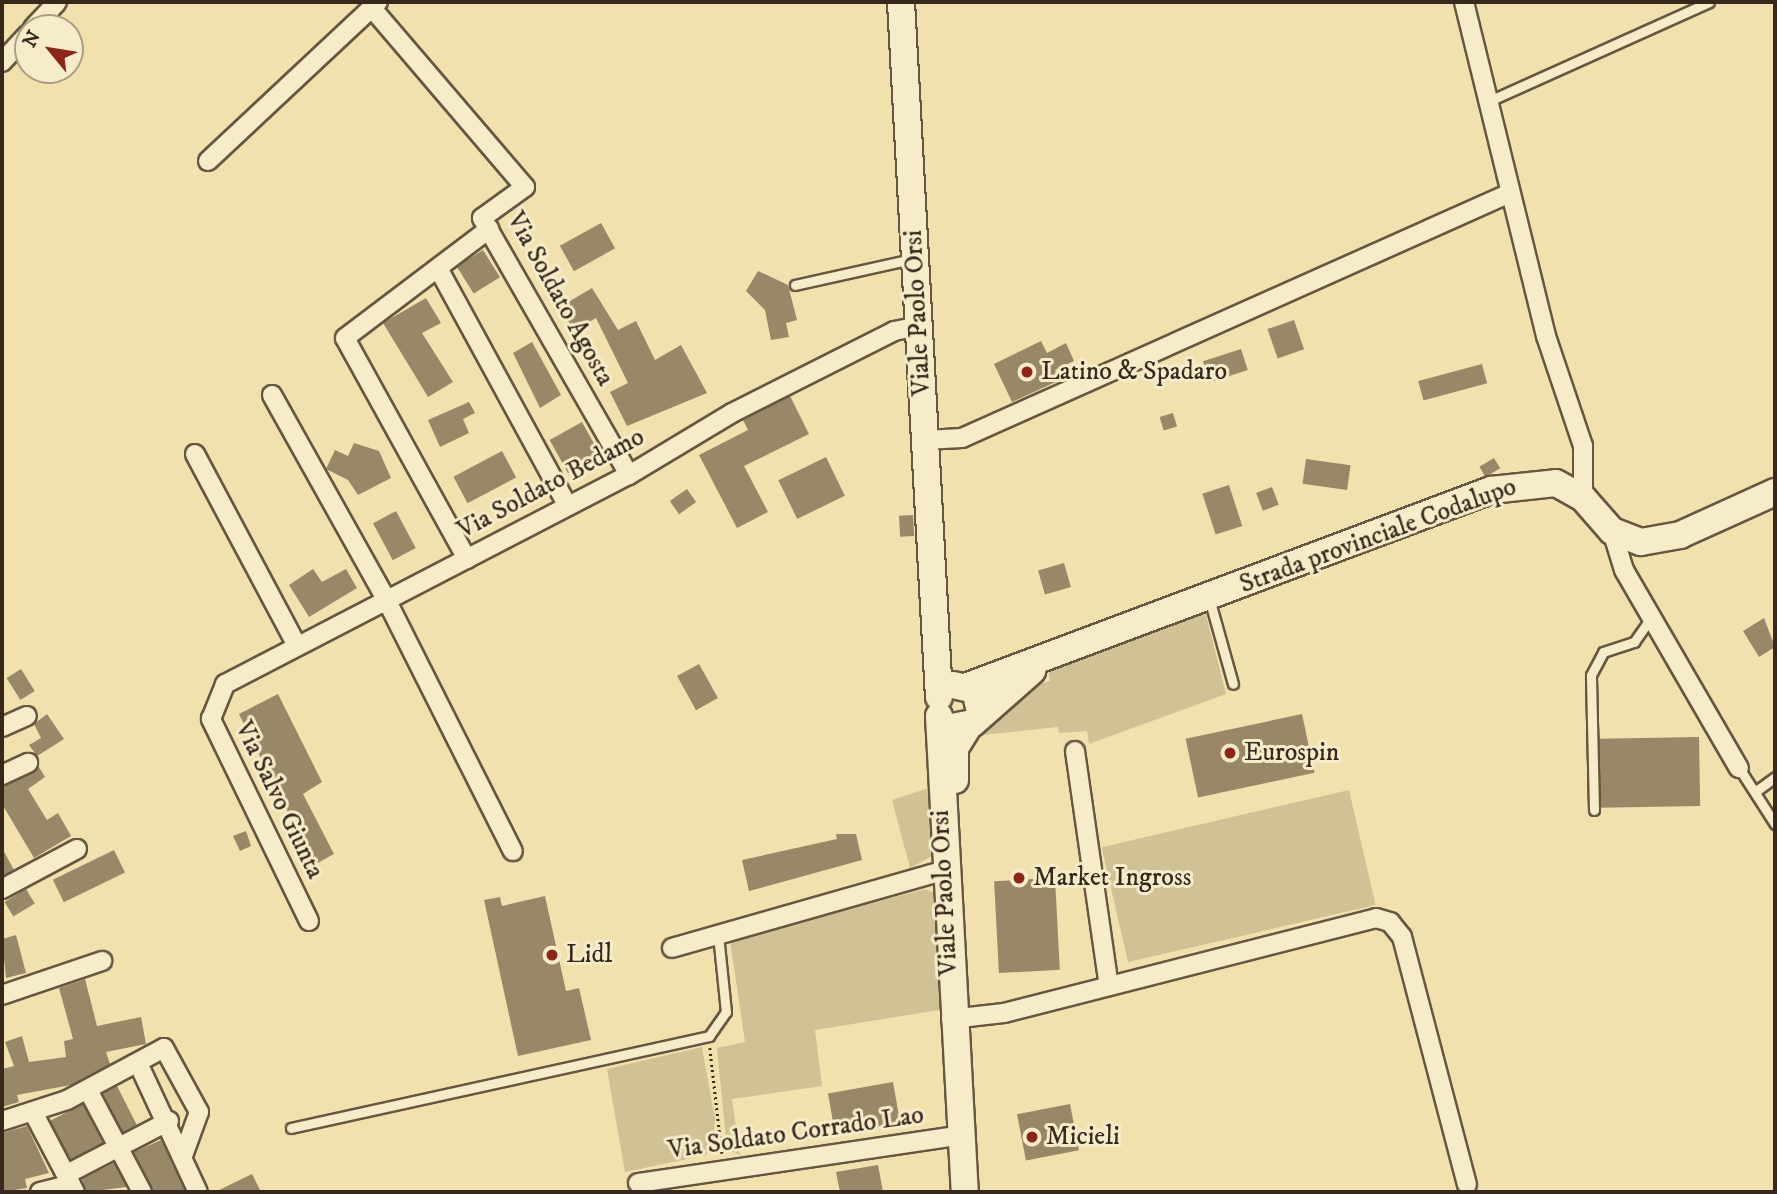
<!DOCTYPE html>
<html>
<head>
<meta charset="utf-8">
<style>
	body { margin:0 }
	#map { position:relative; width:1777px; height:1194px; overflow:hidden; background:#f1e1ad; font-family:"IM FELL DW Pica",serif }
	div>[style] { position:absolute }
	.green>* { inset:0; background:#d1c295; transform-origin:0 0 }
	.building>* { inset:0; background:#988868; transform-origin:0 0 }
	.path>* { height:2.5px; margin-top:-1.25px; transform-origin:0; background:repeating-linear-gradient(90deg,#37281e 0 2px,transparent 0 5.5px) }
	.roads { filter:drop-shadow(2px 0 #665642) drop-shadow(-2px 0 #665642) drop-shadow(0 2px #665642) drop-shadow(0 -2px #665642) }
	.lane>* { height:9px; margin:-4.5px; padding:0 4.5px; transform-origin:4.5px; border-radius:4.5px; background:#f6ecca }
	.street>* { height:18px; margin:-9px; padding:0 9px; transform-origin:9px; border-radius:9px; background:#f6ecca }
	.secondary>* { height:26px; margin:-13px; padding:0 13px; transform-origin:13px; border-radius:13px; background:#f6ecca }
	.dots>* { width:19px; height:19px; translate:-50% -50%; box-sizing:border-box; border:4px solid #f6ecca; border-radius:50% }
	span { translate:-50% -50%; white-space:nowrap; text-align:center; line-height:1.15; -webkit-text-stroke:6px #f6ecca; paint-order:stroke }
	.street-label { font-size:26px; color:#37281e }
	.poi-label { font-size:26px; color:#37281e }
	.left { translate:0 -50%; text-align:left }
	.frame { position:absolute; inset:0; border:4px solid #37281e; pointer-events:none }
	.north { position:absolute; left:14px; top:14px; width:70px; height:70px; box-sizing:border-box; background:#f6ecca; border:2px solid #aa9e85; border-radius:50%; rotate:300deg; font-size:19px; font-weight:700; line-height:28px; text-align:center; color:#37281e }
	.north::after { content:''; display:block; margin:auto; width:24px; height:32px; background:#8f2418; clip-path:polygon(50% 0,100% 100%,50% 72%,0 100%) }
</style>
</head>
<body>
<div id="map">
	<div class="green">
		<div style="clip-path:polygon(1195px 610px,1206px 615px,1226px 694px,1089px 744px,1087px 731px,1059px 733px,1058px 727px,973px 736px,972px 750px,961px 750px,984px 719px,1025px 688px,1050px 681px,1048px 667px)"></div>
		<div style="clip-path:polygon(932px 787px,936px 854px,910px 868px,892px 800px)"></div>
		<div style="left:1349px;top:790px;width:118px;height:254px;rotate:77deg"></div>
		<div style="clip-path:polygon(926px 889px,936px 894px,946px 1009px,815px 1030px,822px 1086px,732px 1099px,740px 1155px,727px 1149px,717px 1048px,745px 1042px,730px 940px)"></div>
		<div style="clip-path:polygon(702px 1047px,715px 1119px,713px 1147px,706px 1155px,625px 1172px,607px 1069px)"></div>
	</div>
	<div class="building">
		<div style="left:601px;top:223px;width:29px;height:47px;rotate:61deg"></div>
		<div style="left:483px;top:250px;width:32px;height:31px;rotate:58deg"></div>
		<div style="clip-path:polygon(758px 271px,788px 285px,797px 320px,786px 323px,789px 337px,771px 340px,765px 310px,746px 291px)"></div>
		<div style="clip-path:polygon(592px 288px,618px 330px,636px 321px,655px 360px,681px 345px,707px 393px,627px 426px,610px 392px,628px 383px,596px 318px,574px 331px,560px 307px)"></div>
		<div style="clip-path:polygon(426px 298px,441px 323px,422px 333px,453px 382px,428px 397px,383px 323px)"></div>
		<div style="left:1294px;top:320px;width:31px;height:28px;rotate:71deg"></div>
		<div style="clip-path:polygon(1041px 341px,1047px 353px,1066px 343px,1074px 361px,1055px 370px,1060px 380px,1012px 402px,994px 364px)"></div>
		<div style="clip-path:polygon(532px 342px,561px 395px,540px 408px,513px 353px)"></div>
		<div style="left:1241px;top:349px;width:22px;height:40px;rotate:72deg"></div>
		<div style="left:1482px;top:364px;width:20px;height:66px;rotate:75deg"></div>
		<div style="clip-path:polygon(790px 396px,809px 434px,744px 466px,768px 512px,737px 528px,699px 455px,748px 430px,743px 420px)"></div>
		<div style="clip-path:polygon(469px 402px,475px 413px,463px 419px,469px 433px,440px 447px,428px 420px)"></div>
		<div style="left:1173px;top:413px;width:14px;height:14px;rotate:73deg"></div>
		<div style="left:582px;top:422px;width:38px;height:37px;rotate:61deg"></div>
		<div style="clip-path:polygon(354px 443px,379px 451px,391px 478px,358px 495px,348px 480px,326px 469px,335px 450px,348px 456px)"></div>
		<div style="left:502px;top:451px;width:30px;height:55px;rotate:62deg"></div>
		<div style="left:826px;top:457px;width:43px;height:53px;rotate:64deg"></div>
		<div style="left:1494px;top:458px;width:12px;height:17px;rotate:59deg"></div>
		<div style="left:1306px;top:459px;width:45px;height:25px;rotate:8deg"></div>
		<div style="left:1229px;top:485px;width:43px;height:28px;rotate:72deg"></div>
		<div style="left:1272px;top:487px;width:19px;height:17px;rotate:69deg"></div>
		<div style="left:687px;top:489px;width:16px;height:21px;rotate:55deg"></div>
		<div style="left:396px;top:511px;width:42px;height:26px;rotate:62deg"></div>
		<div style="left:913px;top:515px;width:21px;height:14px;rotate:87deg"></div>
		<div style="left:1064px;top:563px;width:25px;height:27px;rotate:74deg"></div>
		<div style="clip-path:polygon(313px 569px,322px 582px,346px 569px,357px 588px,309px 617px,289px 585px)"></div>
		<div style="clip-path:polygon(1764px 618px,1775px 647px,1759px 657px,1743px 631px)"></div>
		<div style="left:699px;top:664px;width:39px;height:25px;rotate:61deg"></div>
		<div style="left:21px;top:669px;width:26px;height:17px;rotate:58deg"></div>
		<div style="clip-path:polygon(278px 694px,322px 782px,303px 794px,334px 854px,314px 865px,239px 714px)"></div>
		<div style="clip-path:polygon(47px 714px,64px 739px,37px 756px,29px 745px,41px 738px,34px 724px)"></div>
		<div style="left:1302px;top:714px;width:60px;height:119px;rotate:78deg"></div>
		<div style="left:1699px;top:737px;width:69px;height:100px;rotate:89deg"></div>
		<div style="clip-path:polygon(39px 767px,45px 777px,28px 789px,47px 820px,58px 813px,71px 836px,34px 858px,2px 804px,2px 786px)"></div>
		<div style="clip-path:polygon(246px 831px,251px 846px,240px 851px,233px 836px)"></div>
		<div style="clip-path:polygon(836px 834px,856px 834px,862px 860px,749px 891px,742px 860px,837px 839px)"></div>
		<div style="clip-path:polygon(2px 848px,14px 870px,2px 876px)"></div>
		<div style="left:114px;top:850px;width:25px;height:68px;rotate:64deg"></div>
		<div style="left:1055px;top:878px;width:92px;height:61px;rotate:87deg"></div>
		<div style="left:26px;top:889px;width:17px;height:25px;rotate:59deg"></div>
		<div style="clip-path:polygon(545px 896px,566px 991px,579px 988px,591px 1040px,518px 1056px,484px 900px,500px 897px,502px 906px)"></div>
		<div style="clip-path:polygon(16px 935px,26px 973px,6px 978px,2px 939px)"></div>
		<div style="clip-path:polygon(85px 979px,97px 1026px,141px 1017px,146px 1044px,106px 1052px,110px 1064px,71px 1085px,17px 1095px,19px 1102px,2px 1107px,2px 1069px,14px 1066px,5px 1042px,22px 1036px,29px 1062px,66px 1057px,64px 1041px,73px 1039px,59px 988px)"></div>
		<div style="left:893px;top:1082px;width:41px;height:66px;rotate:80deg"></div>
		<div style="left:117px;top:1086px;width:44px;height:16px;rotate:63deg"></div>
		<div style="left:83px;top:1104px;width:44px;height:37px;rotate:63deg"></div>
		<div style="left:1070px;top:1104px;width:47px;height:54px;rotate:79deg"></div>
		<div style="clip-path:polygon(27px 1126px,49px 1173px,25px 1179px,27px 1188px,2px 1192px,2px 1133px)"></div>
		<div style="clip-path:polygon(161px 1140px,186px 1192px,153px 1192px,134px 1152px)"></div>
		<div style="clip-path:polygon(114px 1163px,127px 1187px,86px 1192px,82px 1179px)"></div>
		<div style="clip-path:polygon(878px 1165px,883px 1192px,840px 1192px,836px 1172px)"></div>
		<div style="clip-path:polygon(252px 1174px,261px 1192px,215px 1192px)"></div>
	</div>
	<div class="path">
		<div style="left:710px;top:1048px;width:106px;rotate:83.5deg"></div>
	</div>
	<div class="roads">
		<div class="lane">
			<div style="left:1489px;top:101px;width:241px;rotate:-24.2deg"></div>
			<div style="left:795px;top:285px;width:119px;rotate:-12.6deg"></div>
			<div style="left:1209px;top:598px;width:89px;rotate:74.4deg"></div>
			<div style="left:1739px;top:768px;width:67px;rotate:57.3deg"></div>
			<div style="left:1756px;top:791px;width:24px;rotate:-36deg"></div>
			<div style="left:1594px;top:810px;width:135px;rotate:-91.3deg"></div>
			<div style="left:1591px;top:675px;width:26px;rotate:-62deg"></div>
			<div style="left:1603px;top:652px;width:33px;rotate:-18deg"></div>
			<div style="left:1634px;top:642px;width:29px;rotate:-55deg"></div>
			<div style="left:291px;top:1128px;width:428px;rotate:-12.4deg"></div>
			<div style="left:709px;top:1036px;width:29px;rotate:-55deg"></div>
			<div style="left:726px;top:1012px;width:77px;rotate:-95.9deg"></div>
		</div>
		<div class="street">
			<div style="left:1464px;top:2px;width:344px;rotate:76.2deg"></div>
			<div style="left:1546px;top:336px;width:116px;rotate:71.4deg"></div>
			<div style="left:1583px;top:446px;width:52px;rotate:90deg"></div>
			<div style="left:371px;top:7px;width:237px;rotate:49.5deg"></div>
			<div style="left:525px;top:187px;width:53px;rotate:144.2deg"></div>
			<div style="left:482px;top:218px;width:296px;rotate:60.2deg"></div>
			<div style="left:33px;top:28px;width:35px;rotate:-47deg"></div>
			<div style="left:2px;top:62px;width:38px;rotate:-47deg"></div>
			<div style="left:208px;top:161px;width:233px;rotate:-43.1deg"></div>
			<div style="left:438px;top:268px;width:271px;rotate:61.4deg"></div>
			<div style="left:272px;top:395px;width:236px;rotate:60.8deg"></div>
			<div style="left:387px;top:601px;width:280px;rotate:63.3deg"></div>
			<div style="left:925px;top:440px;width:37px;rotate:-3deg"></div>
			<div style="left:962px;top:438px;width:600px;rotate:-24.09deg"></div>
			<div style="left:195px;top:454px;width:217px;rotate:62deg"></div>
			<div style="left:1612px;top:531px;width:41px;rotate:72.9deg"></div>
			<div style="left:1624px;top:570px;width:229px;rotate:59.9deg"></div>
			<div style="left:467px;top:559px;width:252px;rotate:-118.9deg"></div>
			<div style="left:345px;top:338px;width:181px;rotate:-37.1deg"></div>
			<div style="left:2px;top:727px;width:27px;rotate:-24deg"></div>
			<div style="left:1075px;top:751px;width:237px;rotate:81.8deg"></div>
			<div style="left:2px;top:775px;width:29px;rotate:-25deg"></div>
			<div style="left:2px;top:889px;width:85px;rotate:-28.1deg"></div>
			<div style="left:309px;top:921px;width:225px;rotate:-115.9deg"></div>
			<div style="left:211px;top:719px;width:38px;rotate:-68deg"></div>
			<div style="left:225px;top:684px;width:455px;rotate:-27.4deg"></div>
			<div style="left:629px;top:475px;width:120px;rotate:-31deg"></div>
			<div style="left:732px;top:413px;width:182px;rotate:-26.8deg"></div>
			<div style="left:894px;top:331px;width:26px;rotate:-11deg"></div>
			<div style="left:672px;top:948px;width:282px;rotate:-15.9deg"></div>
			<div style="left:2px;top:995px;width:106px;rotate:-18.8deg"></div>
			<div style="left:951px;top:1019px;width:53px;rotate:-6.5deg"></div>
			<div style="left:1004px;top:1013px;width:384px;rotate:-14.3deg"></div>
			<div style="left:1376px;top:918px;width:15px;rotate:16deg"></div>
			<div style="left:1390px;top:922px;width:19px;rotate:51deg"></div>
			<div style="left:1402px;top:937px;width:256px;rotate:75.3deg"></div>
			<div style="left:138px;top:1063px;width:142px;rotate:65.1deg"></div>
			<div style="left:88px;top:1090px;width:115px;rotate:62.1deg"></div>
			<div style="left:34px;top:1114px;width:88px;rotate:62.3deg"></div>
			<div style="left:2px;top:1121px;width:68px;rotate:-17.9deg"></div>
			<div style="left:67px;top:1100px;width:110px;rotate:-28.2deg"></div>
			<div style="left:164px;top:1048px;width:73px;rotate:61.3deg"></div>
			<div style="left:199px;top:1112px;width:44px;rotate:110.1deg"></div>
			<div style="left:67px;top:1174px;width:115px;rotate:-27.5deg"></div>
			<div style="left:638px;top:1183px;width:328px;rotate:-8.4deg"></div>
			<div style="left:40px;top:1192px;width:32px;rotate:-14deg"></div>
		</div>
		<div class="secondary">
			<div style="left:901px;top:2px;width:696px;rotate:86.87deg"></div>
			<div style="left:953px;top:685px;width:23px;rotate:13deg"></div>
			<div style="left:975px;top:690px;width:23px;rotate:77deg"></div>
			<div style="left:968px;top:686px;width:559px;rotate:-20.54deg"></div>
			<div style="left:1491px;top:490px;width:65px;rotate:-6.1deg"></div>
			<div style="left:1556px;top:483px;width:31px;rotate:29deg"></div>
			<div style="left:1583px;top:498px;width:44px;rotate:48.7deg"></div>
			<div style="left:1612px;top:531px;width:31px;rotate:21deg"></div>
			<div style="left:1641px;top:542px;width:40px;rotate:-10deg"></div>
			<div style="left:1680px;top:535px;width:104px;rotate:-24.4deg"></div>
			<div style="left:939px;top:716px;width:477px;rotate:86.9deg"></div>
			<div style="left:952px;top:727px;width:21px;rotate:-11deg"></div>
			<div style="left:973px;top:723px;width:79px;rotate:-41.4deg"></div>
			<div style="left:955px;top:780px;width:32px;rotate:-90deg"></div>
			<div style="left:955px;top:748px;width:26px;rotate:-58deg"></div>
		</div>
	</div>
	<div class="dots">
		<div style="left:1027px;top:372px;background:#8f2418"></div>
		<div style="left:1230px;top:753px;background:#8f2418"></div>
		<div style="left:1019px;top:878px;background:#8f2418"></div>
		<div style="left:552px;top:955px;background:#8f2418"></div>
		<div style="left:1032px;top:1137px;background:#8f2418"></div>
	</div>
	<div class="street-label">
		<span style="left:560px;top:299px;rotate:61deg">Via Soldato Agosta</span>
		<span style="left:918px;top:313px;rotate:-93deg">Viale Paolo Orsi</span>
		<span style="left:551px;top:484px;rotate:-28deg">Via Soldato Bedamo</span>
		<span style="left:1378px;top:536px;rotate:-20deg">Strada provinciale Codalupo</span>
		<span style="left:279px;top:800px;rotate:64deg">Via Salvo Giunta</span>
		<span style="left:945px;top:893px;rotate:-93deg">Viale Paolo Orsi</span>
		<span style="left:796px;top:1133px;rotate:-8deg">Via Soldato Corrado Lao</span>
	</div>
	<div class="poi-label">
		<span class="left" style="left:1041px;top:372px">Latino &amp; Spadaro</span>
		<span class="left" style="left:1244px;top:753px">Eurospin</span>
		<span class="left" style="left:1033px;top:878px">Market Ingross</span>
		<span class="left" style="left:566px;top:955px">Lidl</span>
		<span class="left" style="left:1046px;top:1137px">Micieli</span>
	</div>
	<div class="frame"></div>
	<div class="north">N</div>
</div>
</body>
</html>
